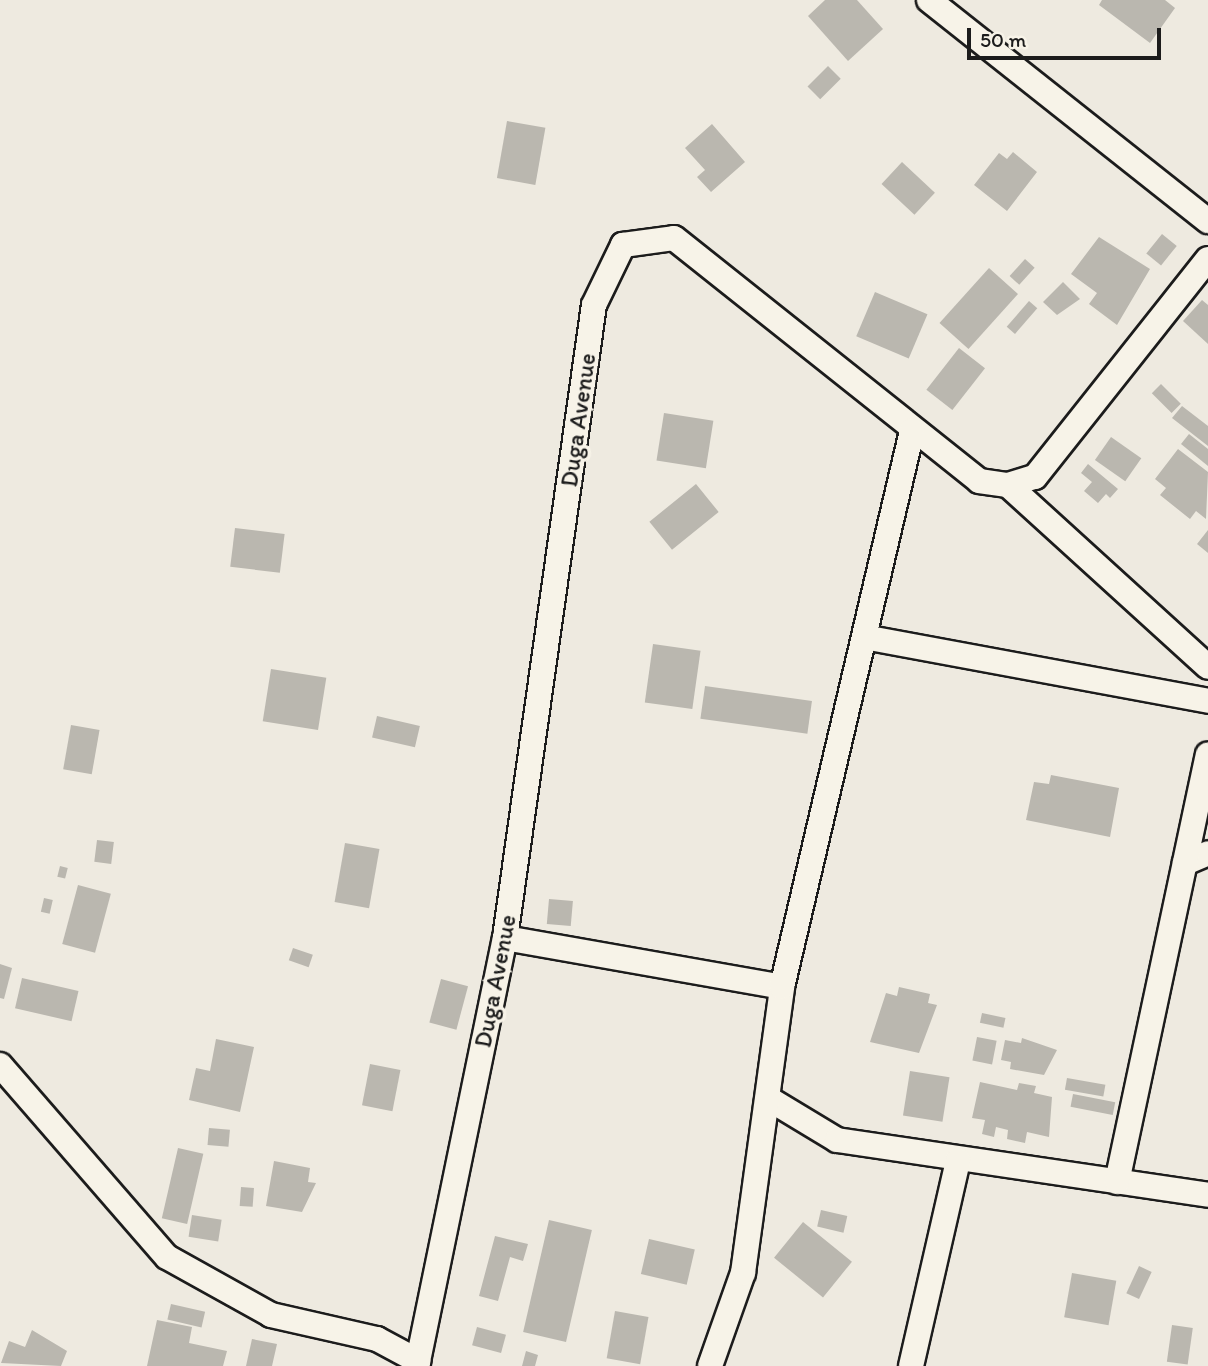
<!DOCTYPE html>
<html>
<head>
<meta charset="utf-8">
<style>
	body { margin:0 }
	#map { position:relative; width:1208px; height:1366px; overflow:hidden; background:#eeeae0; font-family:Itim,sans-serif }
	div>[style] { position:absolute }
	.building>* { inset:0; background:#bab7af; transform-origin:0 0 }
	.roads { filter:drop-shadow(2px 0 #1c1c1c) drop-shadow(-2px 0 #1c1c1c) drop-shadow(0 2px #1c1c1c) drop-shadow(0 -2px #1c1c1c) }
	.minor>* { height:24px; margin:-12px; padding:0 12px; transform-origin:12px; border-radius:12px; background:#f7f3e8 }
	span { translate:-50% -50%; white-space:nowrap; text-align:center; line-height:1.15; -webkit-text-stroke:7px #f7f3e8; paint-order:stroke }
	.street-label { font-size:24px; color:#1c1c1c }
	.scale { position:absolute; left:967px; top:28px; width:194px; height:32px; box-sizing:border-box; border:4px solid #1c1c1c; border-top:0; padding-left:9px; font-size:21px; line-height:24px; white-space:nowrap; color:#1c1c1c; -webkit-text-stroke:5px #f7f3e8; paint-order:stroke }
</style>
</head>
<body>
<div id="map">
	<div class="building">
		<div style="clip-path:polygon(825px 0,857px 0,883px 29px,848px 61px,808px 16px)"></div>
		<div style="clip-path:polygon(1102px 0,1165px 0,1175px 8px,1150px 43px,1099px 5px)"></div>
		<div style="left:828px;top:66px;width:18px;height:29px;rotate:45deg"></div>
		<div style="left:507px;top:121px;width:39px;height:58px;rotate:10deg"></div>
		<div style="clip-path:polygon(712px 124px,745px 162px,711px 192px,697px 177px,705px 170px,685px 148px)"></div>
		<div style="clip-path:polygon(1013px 152px,1037px 172px,1007px 211px,974px 185px,999px 153px,1007px 159px)"></div>
		<div style="left:902px;top:162px;width:45px;height:30px;rotate:43deg"></div>
		<div style="left:1162px;top:234px;width:19px;height:25px;rotate:39deg"></div>
		<div style="clip-path:polygon(1099px 237px,1150px 269px,1117px 325px,1089px 304px,1097px 293px,1071px 274px)"></div>
		<div style="left:1025px;top:259px;width:13px;height:23px;rotate:42deg"></div>
		<div style="left:989px;top:268px;width:39px;height:74px;rotate:42deg"></div>
		<div style="clip-path:polygon(1063px 282px,1080px 299px,1057px 315px,1043px 302px)"></div>
		<div style="left:875px;top:292px;width:57px;height:48px;rotate:23deg"></div>
		<div style="clip-path:polygon(1202px 300px,1208px 305px,1208px 344px,1183px 321px)"></div>
		<div style="left:1029px;top:301px;width:11px;height:34px;rotate:41deg"></div>
		<div style="left:959px;top:348px;width:33px;height:53px;rotate:38deg"></div>
		<div style="left:1161px;top:384px;width:28px;height:13px;rotate:45deg"></div>
		<div style="clip-path:polygon(1182px 406px,1208px 426px,1208px 446px,1172px 418px)"></div>
		<div style="left:664px;top:413px;width:50px;height:48px;rotate:9deg"></div>
		<div style="clip-path:polygon(1189px 434px,1208px 449px,1208px 466px,1181px 444px)"></div>
		<div style="left:1111px;top:437px;width:37px;height:28px;rotate:35deg"></div>
		<div style="clip-path:polygon(1178px 449px,1208px 472px,1206px 519px,1196px 511px,1190px 519px,1160px 495px,1166px 488px,1155px 479px)"></div>
		<div style="clip-path:polygon(1088px 464px,1118px 489px,1110px 498px,1106px 494px,1098px 503px,1084px 491px,1092px 482px,1081px 473px)"></div>
		<div style="left:696px;top:484px;width:36px;height:60px;rotate:51deg"></div>
		<div style="left:235px;top:528px;width:50px;height:39px;rotate:7deg"></div>
		<div style="clip-path:polygon(1208px 530px,1208px 553px,1197px 544px)"></div>
		<div style="left:653px;top:644px;width:48px;height:59px;rotate:8deg"></div>
		<div style="left:271px;top:669px;width:56px;height:53px;rotate:9deg"></div>
		<div style="left:705px;top:686px;width:108px;height:33px;rotate:8deg"></div>
		<div style="left:377px;top:716px;width:44px;height:22px;rotate:13deg"></div>
		<div style="left:71px;top:725px;width:29px;height:45px;rotate:10deg"></div>
		<div style="clip-path:polygon(1051px 775px,1119px 788px,1110px 837px,1026px 820px,1034px 782px,1049px 784px)"></div>
		<div style="left:97px;top:840px;width:17px;height:22px;rotate:7deg"></div>
		<div style="left:345px;top:843px;width:35px;height:60px;rotate:10deg"></div>
		<div style="left:60px;top:866px;width:8px;height:11px;rotate:14deg"></div>
		<div style="left:78px;top:885px;width:34px;height:61px;rotate:15deg"></div>
		<div style="left:44px;top:898px;width:9px;height:14px;rotate:13deg"></div>
		<div style="left:549px;top:899px;width:24px;height:25px;rotate:5deg"></div>
		<div style="left:293px;top:948px;width:21px;height:13px;rotate:19deg"></div>
		<div style="clip-path:polygon(0 964px,12px 968px,4px 999px,0 998px)"></div>
		<div style="left:22px;top:978px;width:58px;height:31px;rotate:13deg"></div>
		<div style="left:441px;top:979px;width:28px;height:45px;rotate:15deg"></div>
		<div style="clip-path:polygon(899px 987px,930px 994px,928px 1003px,937px 1005px,919px 1053px,870px 1042px,886px 993px,897px 996px)"></div>
		<div style="left:982px;top:1013px;width:24px;height:10px;rotate:12deg"></div>
		<div style="left:977px;top:1037px;width:20px;height:24px;rotate:11deg"></div>
		<div style="clip-path:polygon(1022px 1038px,1057px 1050px,1044px 1075px,1010px 1069px,1011px 1062px,1001px 1060px,1005px 1040px,1021px 1043px)"></div>
		<div style="clip-path:polygon(216px 1039px,254px 1047px,240px 1112px,189px 1100px,196px 1068px,210px 1071px)"></div>
		<div style="left:370px;top:1064px;width:31px;height:42px;rotate:11deg"></div>
		<div style="left:910px;top:1071px;width:40px;height:45px;rotate:9deg"></div>
		<div style="left:1067px;top:1078px;width:39px;height:12px;rotate:10deg"></div>
		<div style="clip-path:polygon(980px 1082px,1017px 1090px,1019px 1083px,1036px 1086px,1034px 1093px,1052px 1097px,1049px 1137px,1027px 1132px,1025px 1143px,1007px 1139px,1008px 1130px,996px 1127px,994px 1137px,982px 1134px,985px 1120px,972px 1118px)"></div>
		<div style="left:1073px;top:1094px;width:43px;height:13px;rotate:11deg"></div>
		<div style="left:209px;top:1128px;width:21px;height:17px;rotate:5deg"></div>
		<div style="left:178px;top:1148px;width:26px;height:72px;rotate:13deg"></div>
		<div style="clip-path:polygon(274px 1161px,310px 1168px,308px 1182px,316px 1183px,302px 1212px,266px 1206px)"></div>
		<div style="left:241px;top:1187px;width:13px;height:19px;rotate:4deg"></div>
		<div style="left:821px;top:1210px;width:27px;height:17px;rotate:13deg"></div>
		<div style="left:192px;top:1215px;width:30px;height:22px;rotate:9deg"></div>
		<div style="left:549px;top:1220px;width:44px;height:115px;rotate:13deg"></div>
		<div style="left:803px;top:1222px;width:63px;height:46px;rotate:39deg"></div>
		<div style="clip-path:polygon(495px 1236px,528px 1244px,523px 1261px,510px 1257px,498px 1301px,479px 1296px)"></div>
		<div style="left:649px;top:1239px;width:47px;height:36px;rotate:13deg"></div>
		<div style="left:1139px;top:1266px;width:14px;height:30px;rotate:25deg"></div>
		<div style="left:1072px;top:1273px;width:45px;height:45px;rotate:10deg"></div>
		<div style="left:171px;top:1304px;width:35px;height:16px;rotate:13deg"></div>
		<div style="left:615px;top:1311px;width:34px;height:48px;rotate:10deg"></div>
		<div style="clip-path:polygon(157px 1320px,192px 1327px,189px 1343px,227px 1351px,223px 1366px,147px 1366px)"></div>
		<div style="left:1172px;top:1325px;width:21px;height:37px;rotate:8deg"></div>
		<div style="left:477px;top:1327px;width:30px;height:19px;rotate:15deg"></div>
		<div style="clip-path:polygon(32px 1330px,67px 1351px,61px 1366px,1px 1363px,9px 1341px,25px 1347px)"></div>
		<div style="clip-path:polygon(252px 1339px,277px 1344px,272px 1366px,246px 1366px)"></div>
		<div style="clip-path:polygon(526px 1351px,538px 1355px,535px 1366px,522px 1366px)"></div>
	</div>
	<div class="roads">
		<div class="minor">
			<div style="left:929px;top:0;width:356px;rotate:38.4deg"></div>
			<div style="left:1008px;top:485px;width:270px;rotate:42.3deg"></div>
			<div style="left:864px;top:637px;width:350px;rotate:10.5deg"></div>
			<div style="left:1185px;top:863px;width:25px;rotate:-23deg"></div>
			<div style="left:505px;top:938px;width:281px;rotate:10deg"></div>
			<div style="left:0;top:1065px;width:254px;rotate:49deg"></div>
			<div style="left:167px;top:1257px;width:119px;rotate:29.1deg"></div>
			<div style="left:271px;top:1315px;width:109px;rotate:12.8deg"></div>
			<div style="left:377px;top:1339px;width:47px;rotate:28.2deg"></div>
			<div style="left:769px;top:1099px;width:79px;rotate:31.1deg"></div>
			<div style="left:837px;top:1140px;width:375px;rotate:8.4deg"></div>
			<div style="left:1117px;top:1182px;width:437px;rotate:-78deg"></div>
			<div style="left:417px;top:1366px;width:437px;rotate:-78.4deg"></div>
			<div style="left:505px;top:938px;width:639px;rotate:-82deg"></div>
			<div style="left:594px;top:305px;width:67px;rotate:-64.2deg"></div>
			<div style="left:623px;top:245px;width:51px;rotate:-7.8deg"></div>
			<div style="left:674px;top:238px;width:390px;rotate:38.5deg"></div>
			<div style="left:979px;top:481px;width:29px;rotate:8deg"></div>
			<div style="left:1008px;top:485px;width:28px;rotate:-17deg"></div>
			<div style="left:1035px;top:477px;width:278px;rotate:-51.6deg"></div>
			<div style="left:710px;top:1366px;width:99px;rotate:-70.5deg"></div>
			<div style="left:743px;top:1273px;width:289px;rotate:-82.2deg"></div>
			<div style="left:782px;top:987px;width:571px;rotate:-76.84deg"></div>
			<div style="left:911px;top:1366px;width:211px;rotate:-77.1deg"></div>
		</div>
	</div>
	<div class="street-label">
		<span style="left:578px;top:420px;rotate:-82deg">Duga Avenue</span>
		<span style="left:495px;top:981px;rotate:-79deg">Duga Avenue</span>
	</div>
	<div class="scale">50 m</div>
</div>
</body>
</html>
